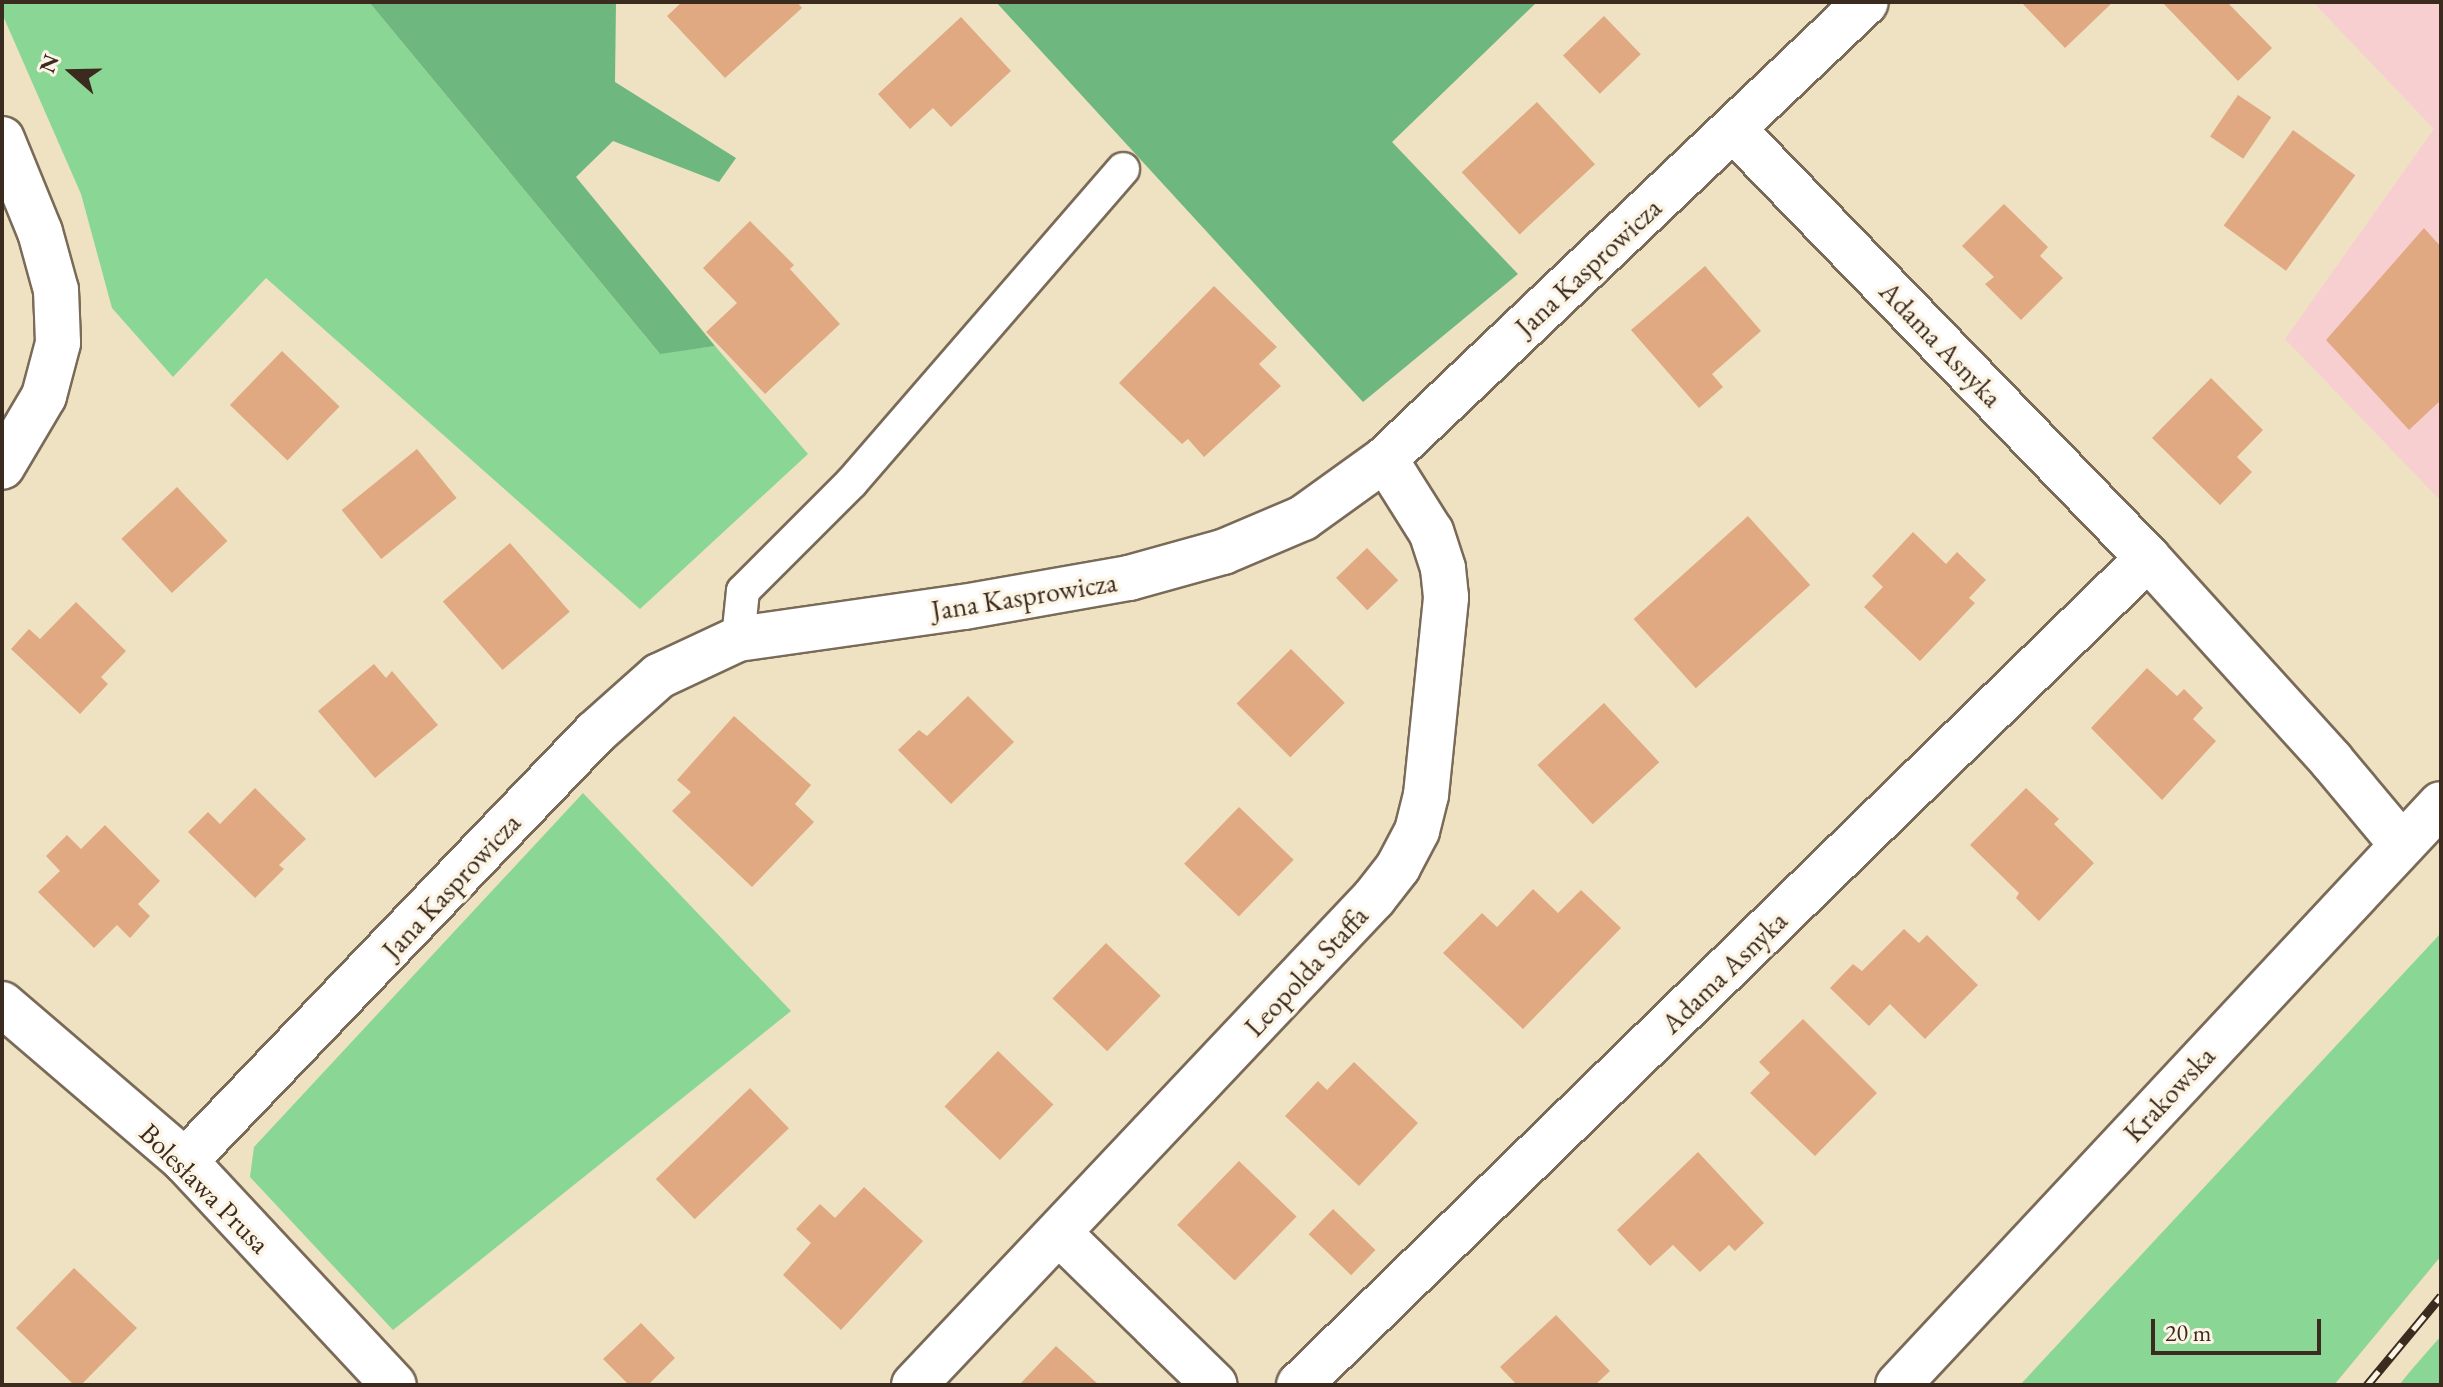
<!DOCTYPE html>
<html>
<head>
<meta charset="utf-8">
<style>
	body { margin:0 }
	#map { position:relative; width:2443px; height:1387px; overflow:hidden; background:#eee2c3; font-family:"EB Garamond",serif }
	div>[style] { position:absolute }
	.built>* { inset:0; background:#f7cfd0 }
	.green>* { inset:0; background:#89d695 }
	.forest>* { inset:0; background:#6eb77e }
	.building>* { inset:0; background:#e1a982; transform-origin:0 0 }
	.roads { filter:drop-shadow(2px 0 #7a6a58) drop-shadow(-2px 0 #7a6a58) drop-shadow(0 2px #7a6a58) drop-shadow(0 -2px #7a6a58) }
	.lane>* { height:32px; margin:-16px; padding:0 16px; transform-origin:16px; border-radius:16px; background:#fff }
	.street>* { height:44px; margin:-22px; padding:0 22px; transform-origin:22px; border-radius:22px; background:#fff }
	.secondary>* { height:44px; margin:-22px; padding:0 22px; transform-origin:22px; border-radius:22px; background:#fff }
	.rail>* { height:9px; margin-top:-4.5px; transform-origin:0; background:repeating-linear-gradient(90deg,#fcf5e5 0 18px,#3b2a1e 0 36px); box-sizing:border-box; border-block:2px solid #3b2a1e }
	span { translate:-50% -50%; white-space:nowrap; text-align:center; line-height:1.15; -webkit-text-stroke:7px #fcf5e5; paint-order:stroke }
	.street-label { font-size:28px; color:#3b2a1e }
	.frame { position:absolute; inset:0; border:4px solid #3b2a1e; pointer-events:none }
	.north { position:absolute; left:32px; top:32px; width:80px; height:80px; -webkit-text-stroke:6px #fcf5e5; paint-order:stroke; rotate:290deg; font-size:22px; font-weight:700; line-height:32px; text-align:center; color:#3b2a1e }
	.north::after { content:''; display:block; margin:auto; width:28px; height:36px; background:#3b2a1e; clip-path:polygon(50% 0,100% 100%,50% 72%,0 100%) }
	.scale { position:absolute; left:2151px; top:1319px; width:170px; height:36px; box-sizing:border-box; border:4px solid #3b2a1e; border-top:0; padding-left:10px; font-size:24px; line-height:28px; white-space:nowrap; color:#3b2a1e; -webkit-text-stroke:6px #fcf5e5; paint-order:stroke }
</style>
</head>
<body>
<div id="map">
	<div class="built">
		<div style="clip-path:polygon(2313px 2px,2441px 2px,2441px 501px,2285px 339px,2434px 129px)"></div>
	</div>
	<div class="green">
		<div style="clip-path:polygon(2px 2px,369px 2px,659px 353px,715px 346px,808px 454px,640px 609px,266px 278px,173px 377px,112px 308px,81px 194px,4px 18px)"></div>
		<div style="clip-path:polygon(583px 793px,791px 1011px,393px 1330px,250px 1177px,254px 1147px)"></div>
		<div style="clip-path:polygon(2441px 933px,2441px 1256px,2334px 1385px,2020px 1385px)"></div>
		<div style="clip-path:polygon(2441px 1336px,2441px 1385px,2399px 1385px,2413px 1368px)"></div>
	</div>
	<div class="forest">
		<div style="clip-path:polygon(369px 2px,616px 2px,615px 82px,736px 158px,719px 182px,613px 141px,576px 177px,715px 346px,660px 354px)"></div>
		<div style="clip-path:polygon(996px 2px,1537px 2px,1392px 142px,1518px 274px,1363px 402px)"></div>
	</div>
	<div class="building">
		<div style="clip-path:polygon(682px 2px,797px 2px,802px 8px,725px 78px,667px 16px)"></div>
		<div style="clip-path:polygon(2021px 2px,2113px 2px,2065px 48px)"></div>
		<div style="clip-path:polygon(2162px 2px,2227px 2px,2272px 48px,2238px 81px)"></div>
		<div style="left:1604px;top:16px;width:53px;height:57px;rotate:46deg"></div>
		<div style="clip-path:polygon(961px 17px,1011px 71px,951px 127px,933px 108px,910px 129px,878px 94px)"></div>
		<div style="left:2238px;top:95px;width:40px;height:50px;rotate:34deg"></div>
		<div style="left:1537px;top:102px;width:85px;height:103px;rotate:47deg"></div>
		<div style="left:2293px;top:130px;width:77px;height:118px;rotate:36deg"></div>
		<div style="clip-path:polygon(2004px 204px,2048px 247px,2040px 256px,2063px 278px,2021px 320px,1985px 284px,1994px 277px,1962px 246px)"></div>
		<div style="clip-path:polygon(750px 221px,794px 265px,790px 269px,840px 324px,765px 394px,706px 332px,737px 303px,703px 268px)"></div>
		<div style="clip-path:polygon(2424px 228px,2441px 247px,2441px 400px,2409px 430px,2326px 340px)"></div>
		<div style="clip-path:polygon(1705px 266px,1761px 331px,1712px 374px,1723px 387px,1699px 408px,1631px 330px)"></div>
		<div style="clip-path:polygon(1214px 286px,1277px 347px,1259px 364px,1281px 386px,1204px 457px,1188px 439px,1182px 444px,1119px 383px)"></div>
		<div style="left:282px;top:351px;width:80px;height:75px;rotate:44deg"></div>
		<div style="clip-path:polygon(2211px 378px,2263px 430px,2237px 457px,2252px 472px,2220px 505px,2152px 438px)"></div>
		<div style="left:417px;top:449px;width:63px;height:97px;rotate:51deg"></div>
		<div style="left:177px;top:487px;width:74px;height:76px;rotate:47deg"></div>
		<div style="left:1748px;top:516px;width:93px;height:154px;rotate:48deg"></div>
		<div style="clip-path:polygon(1913px 532px,1946px 564px,1957px 552px,1986px 580px,1969px 598px,1975px 603px,1920px 661px,1864px 607px,1883px 587px,1872px 576px)"></div>
		<div style="left:510px;top:543px;width:91px;height:89px;rotate:49deg"></div>
		<div style="left:1367px;top:548px;width:45px;height:43px;rotate:46deg"></div>
		<div style="clip-path:polygon(76px 602px,126px 651px,101px 677px,108px 684px,80px 714px,11px 649px,29px 629px,40px 639px)"></div>
		<div style="left:1291px;top:649px;width:76px;height:77px;rotate:45deg"></div>
		<div style="clip-path:polygon(374px 664px,386px 678px,392px 671px,438px 725px,375px 778px,318px 711px)"></div>
		<div style="clip-path:polygon(2147px 668px,2177px 696px,2184px 689px,2203px 708px,2193px 719px,2216px 741px,2162px 800px,2091px 728px)"></div>
		<div style="clip-path:polygon(968px 696px,1014px 742px,951px 804px,898px 750px,919px 730px,927px 736px)"></div>
		<div style="left:1604px;top:703px;width:81px;height:91px;rotate:47deg"></div>
		<div style="clip-path:polygon(734px 716px,811px 785px,795px 804px,814px 822px,752px 887px,672px 811px,691px 792px,677px 780px)"></div>
		<div style="clip-path:polygon(255px 788px,306px 839px,279px 865px,284px 869px,255px 898px,188px 832px,208px 812px,220px 824px)"></div>
		<div style="clip-path:polygon(2026px 788px,2059px 819px,2054px 824px,2094px 863px,2039px 921px,2016px 898px,2019px 893px,1970px 845px)"></div>
		<div style="left:1239px;top:807px;width:76px;height:79px;rotate:44deg"></div>
		<div style="clip-path:polygon(105px 825px,160px 881px,138px 904px,150px 916px,130px 938px,117px 925px,94px 948px,38px 892px,60px 871px,46px 856px,67px 835px,81px 849px)"></div>
		<div style="clip-path:polygon(1533px 889px,1558px 913px,1581px 890px,1621px 928px,1523px 1029px,1443px 953px,1482px 913px,1497px 927px)"></div>
		<div style="clip-path:polygon(1904px 929px,1919px 943px,1927px 935px,1978px 985px,1925px 1039px,1890px 1004px,1869px 1026px,1830px 988px,1853px 964px,1862px 971px)"></div>
		<div style="left:1106px;top:943px;width:76px;height:77px;rotate:44deg"></div>
		<div style="clip-path:polygon(1803px 1019px,1877px 1093px,1815px 1156px,1750px 1093px,1770px 1073px,1759px 1062px)"></div>
		<div style="left:998px;top:1051px;width:77px;height:77px;rotate:44deg"></div>
		<div style="clip-path:polygon(1354px 1062px,1418px 1123px,1359px 1186px,1285px 1116px,1318px 1081px,1327px 1090px)"></div>
		<div style="left:750px;top:1088px;width:56px;height:131px;rotate:46deg"></div>
		<div style="clip-path:polygon(1698px 1152px,1764px 1223px,1735px 1251px,1729px 1245px,1700px 1272px,1673px 1245px,1650px 1266px,1617px 1230px)"></div>
		<div style="left:1239px;top:1161px;width:80px;height:89px;rotate:44deg"></div>
		<div style="clip-path:polygon(864px 1187px,923px 1241px,841px 1330px,783px 1275px,811px 1243px,796px 1229px,820px 1204px,835px 1218px)"></div>
		<div style="left:1333px;top:1209px;width:59px;height:35px;rotate:44deg"></div>
		<div style="clip-path:polygon(74px 1268px,137px 1328px,81px 1385px,74px 1385px,16px 1328px)"></div>
		<div style="clip-path:polygon(1556px 1315px,1610px 1371px,1595px 1385px,1517px 1385px,1500px 1367px)"></div>
		<div style="clip-path:polygon(641px 1323px,675px 1358px,648px 1385px,629px 1385px,603px 1359px)"></div>
		<div style="clip-path:polygon(1056px 1346px,1099px 1385px,1019px 1385px)"></div>
	</div>
	<div class="roads">
		<div class="lane">
			<div style="left:738px;top:639px;width:48px;rotate:-84.1deg"></div>
			<div style="left:743px;top:591px;width:154px;rotate:-45deg"></div>
			<div style="left:852px;top:482px;width:414px;rotate:-49.1deg"></div>
		</div>
		<div class="street">
			<div style="left:1734px;top:130px;width:595px;rotate:45.95deg"></div>
			<div style="left:2px;top:139px;width:100px;rotate:67.8deg"></div>
			<div style="left:40px;top:232px;width:60px;rotate:74.6deg"></div>
			<div style="left:56px;top:290px;width:53px;rotate:87.8deg"></div>
			<div style="left:58px;top:343px;width:55px;rotate:104.8deg"></div>
			<div style="left:44px;top:396px;width:82px;rotate:120.6deg"></div>
			<div style="left:2px;top:1004px;width:241px;rotate:40.6deg"></div>
			<div style="left:185px;top:1161px;width:306px;rotate:47deg"></div>
			<div style="left:185px;top:1161px;width:593px;rotate:-46.23deg"></div>
			<div style="left:595px;top:733px;width:86px;rotate:-41.7deg"></div>
			<div style="left:659px;top:676px;width:87px;rotate:-25.1deg"></div>
			<div style="left:738px;top:639px;width:228px;rotate:-8.1deg"></div>
			<div style="left:964px;top:607px;width:168px;rotate:-10deg"></div>
			<div style="left:1129px;top:578px;width:98px;rotate:-15.5deg"></div>
			<div style="left:1223px;top:552px;width:87px;rotate:-23deg"></div>
			<div style="left:1303px;top:518px;width:101px;rotate:-35.7deg"></div>
			<div style="left:1385px;top:459px;width:663px;rotate:-43.53deg"></div>
			<div style="left:1060px;top:1234px;width:216px;rotate:44.3deg"></div>
			<div style="left:914px;top:1385px;width:670px;rotate:-46.63deg"></div>
			<div style="left:1374px;top:898px;width:39px;rotate:-52deg"></div>
			<div style="left:1398px;top:867px;width:41px;rotate:-62.2deg"></div>
			<div style="left:1417px;top:831px;width:37px;rotate:-76deg"></div>
			<div style="left:1426px;top:795px;width:199px;rotate:-84.2deg"></div>
			<div style="left:1446px;top:597px;width:29px;rotate:-96deg"></div>
			<div style="left:1443px;top:568px;width:38px;rotate:-108deg"></div>
			<div style="left:1431px;top:532px;width:86px;rotate:-122.2deg"></div>
			<div style="left:1299px;top:1385px;width:1185px;rotate:-44.25deg"></div>
			<div style="left:2148px;top:558px;width:273px;rotate:47.8deg"></div>
			<div style="left:2331px;top:760px;width:111px;rotate:50.1deg"></div>
		</div>
		<div class="secondary">
			<div style="left:1898px;top:1385px;width:795px;rotate:-46.94deg"></div>
		</div>
	</div>
	<div class="rail">
		<div style="left:2367px;top:1385px;width:116px;rotate:-50.3deg"></div>
	</div>
	<div class="street-label">
		<span style="left:1588px;top:267px;rotate:-43deg">Jana Kasprowicza</span>
		<span style="left:1941px;top:344px;rotate:46deg">Adama Asnyka</span>
		<span style="left:1024px;top:596px;rotate:-9deg">Jana Kasprowicza</span>
		<span style="left:451px;top:886px;rotate:-47deg">Jana Kasprowicza</span>
		<span style="left:1306px;top:971px;rotate:-47deg">Leopolda Staffa</span>
		<span style="left:1724px;top:972px;rotate:-44deg">Adama Asnyka</span>
		<span style="left:2169px;top:1094px;rotate:-47deg">Krakowska</span>
		<span style="left:205px;top:1188px;rotate:45deg">Bolesława Prusa</span>
	</div>
	<div class="frame"></div>
	<div class="north">N</div>
	<div class="scale">20 m</div>
</div>
</body>
</html>
